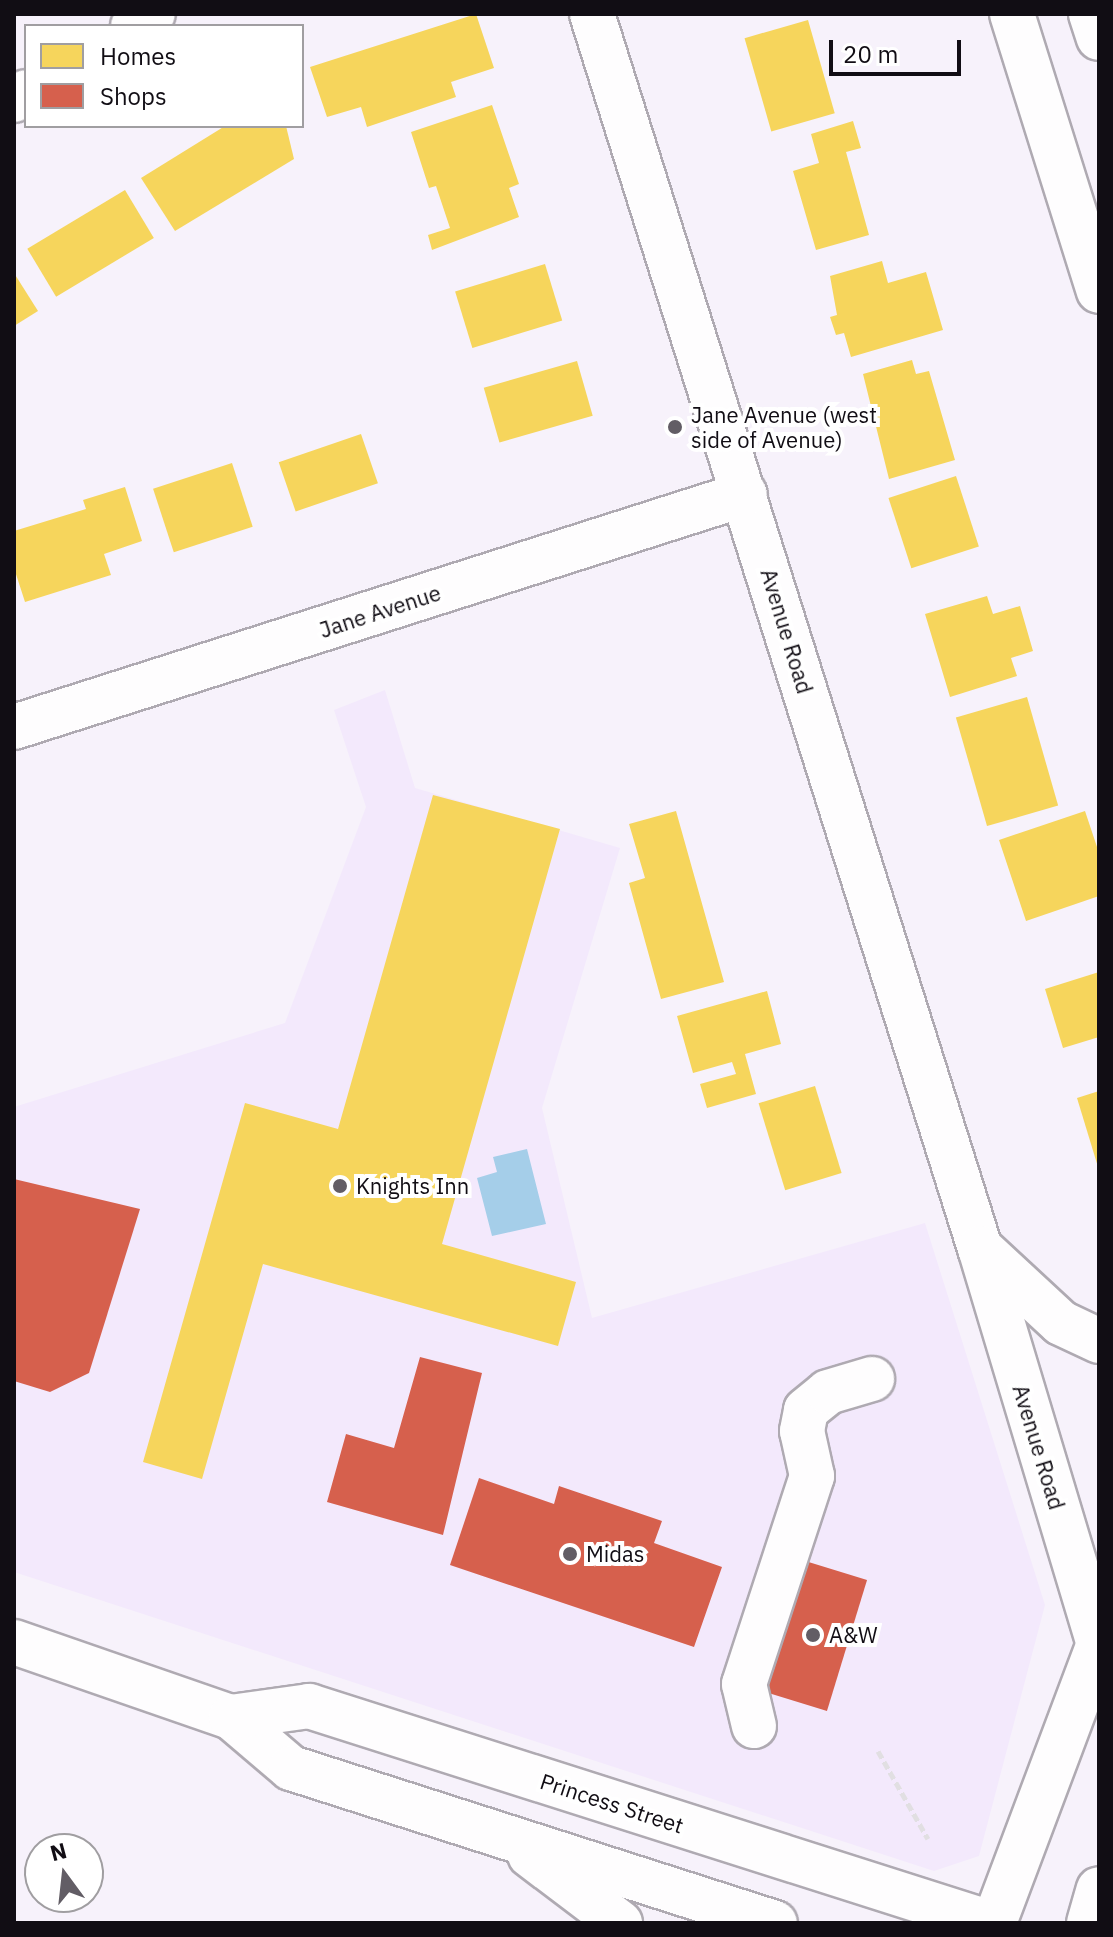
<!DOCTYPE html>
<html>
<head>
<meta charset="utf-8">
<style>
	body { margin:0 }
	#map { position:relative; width:1113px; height:1937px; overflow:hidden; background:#f7f2fb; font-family:"IBM Plex Sans",sans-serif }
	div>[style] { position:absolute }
	.built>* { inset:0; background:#f3e9fc }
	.water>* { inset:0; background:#a5cee9 }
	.homes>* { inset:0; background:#f6d55c; transform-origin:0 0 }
	.shops>* { inset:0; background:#d6604d; transform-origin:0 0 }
	.path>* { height:5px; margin-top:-2.5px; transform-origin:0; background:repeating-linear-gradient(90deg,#e1dfe2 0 8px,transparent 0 12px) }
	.roads { filter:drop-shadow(2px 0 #afaab2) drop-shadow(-2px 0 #afaab2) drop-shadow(0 2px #afaab2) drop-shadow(0 -2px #afaab2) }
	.minor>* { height:44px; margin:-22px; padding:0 22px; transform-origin:22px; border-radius:22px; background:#fefdfe }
	.major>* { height:44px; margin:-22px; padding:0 22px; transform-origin:22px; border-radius:22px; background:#fefdfe }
	.dots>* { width:22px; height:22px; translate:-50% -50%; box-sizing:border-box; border:4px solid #fff; border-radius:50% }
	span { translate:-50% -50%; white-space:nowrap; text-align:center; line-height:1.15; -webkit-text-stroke:8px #fff; paint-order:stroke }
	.poi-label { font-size:22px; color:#110d14 }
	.left { translate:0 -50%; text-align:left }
	.street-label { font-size:22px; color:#110d14 }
	.frame { position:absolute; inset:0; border:16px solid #110d14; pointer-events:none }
	.legend { position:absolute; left:24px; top:24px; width:280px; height:104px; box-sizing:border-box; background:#fff; border:2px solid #a09ea1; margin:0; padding:10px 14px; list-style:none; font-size:24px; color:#110d14 }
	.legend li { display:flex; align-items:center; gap:16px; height:40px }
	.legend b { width:40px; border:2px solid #a09ea1 }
	.north { position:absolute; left:24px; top:1833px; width:80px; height:80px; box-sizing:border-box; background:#fff; border:2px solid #a09ea1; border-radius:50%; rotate:345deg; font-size:22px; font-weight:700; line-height:32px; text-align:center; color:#110d14 }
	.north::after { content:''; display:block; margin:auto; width:28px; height:36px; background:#625d65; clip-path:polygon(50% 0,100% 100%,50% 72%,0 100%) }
	.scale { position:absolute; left:829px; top:40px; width:132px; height:36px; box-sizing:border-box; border:4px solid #110d14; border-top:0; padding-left:10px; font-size:24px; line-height:28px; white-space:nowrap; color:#110d14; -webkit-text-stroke:6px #fff; paint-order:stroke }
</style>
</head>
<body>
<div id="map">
	<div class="built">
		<div style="clip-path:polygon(385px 690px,415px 788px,620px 848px,542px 1108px,592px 1318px,925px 1223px,1045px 1605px,979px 1856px,934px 1871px,14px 1572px,14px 1107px,285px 1023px,366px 807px,334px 710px)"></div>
	</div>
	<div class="water">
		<div style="clip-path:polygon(527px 1149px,546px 1224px,492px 1236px,477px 1178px,497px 1172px,493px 1157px)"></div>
	</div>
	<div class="homes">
		<div style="clip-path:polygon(476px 14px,494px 68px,451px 82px,456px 97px,367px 127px,361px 107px,327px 117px,310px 67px)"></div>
		<div style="left:808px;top:20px;width:97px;height:66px;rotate:74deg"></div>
		<div style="clip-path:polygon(492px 105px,519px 184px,509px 188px,519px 217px,432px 250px,428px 235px,450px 228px,436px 186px,429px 188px,411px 132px)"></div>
		<div style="clip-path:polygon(853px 121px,861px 148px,846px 152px,869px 235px,816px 250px,793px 171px,819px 163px,811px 134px)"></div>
		<div style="clip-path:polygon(225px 126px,286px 126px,294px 159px,175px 231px,141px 178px)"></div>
		<div style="left:125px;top:190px;width:56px;height:114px;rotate:59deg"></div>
		<div style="clip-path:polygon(882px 261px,888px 283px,926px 272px,943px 330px,851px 357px,844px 333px,836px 335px,830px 317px,837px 315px,830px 276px)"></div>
		<div style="left:545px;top:264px;width:59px;height:94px;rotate:73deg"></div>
		<div style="clip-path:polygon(14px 273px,38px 311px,14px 326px)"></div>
		<div style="clip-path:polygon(912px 360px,916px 374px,929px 371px,955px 460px,889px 479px,863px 374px)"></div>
		<div style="left:577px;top:361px;width:57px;height:97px;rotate:74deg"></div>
		<div style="left:361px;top:434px;width:52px;height:87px;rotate:71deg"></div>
		<div style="left:232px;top:463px;width:67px;height:83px;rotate:72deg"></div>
		<div style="left:956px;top:476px;width:74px;height:71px;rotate:72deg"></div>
		<div style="clip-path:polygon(125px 487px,142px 541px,104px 554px,111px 575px,25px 602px,14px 568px,14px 531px,86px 509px,83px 500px)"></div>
		<div style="clip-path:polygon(987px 596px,993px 614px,1020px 606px,1033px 651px,1011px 658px,1017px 676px,950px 697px,925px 614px)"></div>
		<div style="left:1027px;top:697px;width:113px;height:74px;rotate:74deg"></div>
		<div style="clip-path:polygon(433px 795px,560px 829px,442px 1244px,576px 1282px,558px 1346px,263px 1264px,202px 1479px,143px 1462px,245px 1103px,338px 1129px)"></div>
		<div style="clip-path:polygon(676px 811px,724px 982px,661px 999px,629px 883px,645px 878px,629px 824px)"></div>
		<div style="clip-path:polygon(1085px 811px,1099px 853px,1099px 896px,1026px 921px,999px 840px)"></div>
		<div style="clip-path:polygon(1099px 972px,1099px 1037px,1063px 1048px,1045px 989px)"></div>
		<div style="clip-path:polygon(767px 991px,781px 1044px,745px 1054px,756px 1094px,707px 1108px,700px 1084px,736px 1074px,732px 1062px,693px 1073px,677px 1016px)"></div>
		<div style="left:815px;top:1086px;width:91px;height:59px;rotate:73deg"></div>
		<div style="clip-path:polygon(1099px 1091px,1099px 1167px,1098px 1167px,1077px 1098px)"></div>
	</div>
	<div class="shops">
		<div style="clip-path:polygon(14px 1179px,140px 1209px,89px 1373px,50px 1392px,14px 1381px)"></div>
		<div style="clip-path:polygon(420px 1357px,482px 1373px,443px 1535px,327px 1502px,346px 1434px,394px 1448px)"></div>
		<div style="clip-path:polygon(479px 1478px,554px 1504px,559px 1486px,662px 1521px,654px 1543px,722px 1567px,694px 1647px,450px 1565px)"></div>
		<div style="left:802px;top:1560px;width:68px;height:137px;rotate:17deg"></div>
	</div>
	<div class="path">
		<div style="left:878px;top:1751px;width:101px;rotate:60.4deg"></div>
	</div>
	<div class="roads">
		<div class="minor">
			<div style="left:592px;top:14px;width:1294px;rotate:72.55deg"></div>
			<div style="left:980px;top:1248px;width:414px;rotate:73.3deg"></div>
			<div style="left:133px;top:26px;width:23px;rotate:-31deg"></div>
			<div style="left:14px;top:100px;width:14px;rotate:-34deg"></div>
			<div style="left:14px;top:727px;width:767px;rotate:-17.68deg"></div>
			<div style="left:980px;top:1248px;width:110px;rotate:42.8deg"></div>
			<div style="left:1061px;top:1323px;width:42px;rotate:25.3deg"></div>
			<div style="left:754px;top:1726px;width:43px;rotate:-103.4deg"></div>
			<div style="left:744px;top:1684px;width:219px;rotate:-71.9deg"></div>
			<div style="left:812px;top:1476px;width:46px;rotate:-102.5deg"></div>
			<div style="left:802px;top:1431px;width:21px;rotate:-79deg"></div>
			<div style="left:806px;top:1410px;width:28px;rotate:-39deg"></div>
			<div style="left:828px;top:1392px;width:46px;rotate:-16.5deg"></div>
		</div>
		<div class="major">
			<div style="left:1012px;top:14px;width:290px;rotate:72.6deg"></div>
			<div style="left:1091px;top:14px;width:25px;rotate:72deg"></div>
			<div style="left:14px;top:1642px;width:230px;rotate:19.1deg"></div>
			<div style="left:231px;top:1717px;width:79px;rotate:40.4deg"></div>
			<div style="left:291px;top:1768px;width:508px;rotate:17.76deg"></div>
			<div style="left:231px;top:1717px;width:79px;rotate:-8deg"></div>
			<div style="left:309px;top:1706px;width:716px;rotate:17.65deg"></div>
			<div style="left:530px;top:1855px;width:113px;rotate:37.1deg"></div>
			<div style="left:994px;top:1923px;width:298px;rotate:-69.4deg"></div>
			<div style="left:1089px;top:1923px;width:35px;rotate:-74deg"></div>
		</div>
	</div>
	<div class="dots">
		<div style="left:675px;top:427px;background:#625d65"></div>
		<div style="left:340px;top:1186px;background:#625d65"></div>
		<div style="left:570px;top:1554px;background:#625d65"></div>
		<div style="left:813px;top:1635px;background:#625d65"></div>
	</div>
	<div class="poi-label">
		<span class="left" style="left:691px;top:427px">Jane Avenue (west<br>side of Avenue)</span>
		<span class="left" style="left:356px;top:1186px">Knights Inn</span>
		<span class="left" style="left:586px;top:1554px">Midas</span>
		<span class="left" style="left:829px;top:1635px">A&amp;W</span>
	</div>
	<div class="street-label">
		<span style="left:380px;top:611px;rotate:-18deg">Jane Avenue</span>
		<span style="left:787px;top:631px;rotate:73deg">Avenue Road</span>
		<span style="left:1039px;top:1447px;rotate:73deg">Avenue Road</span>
		<span style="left:612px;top:1803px;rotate:18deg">Princess Street</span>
	</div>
	<div class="frame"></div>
	<ul class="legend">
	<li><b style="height:22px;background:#f6d55c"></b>Homes</li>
	<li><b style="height:22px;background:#d6604d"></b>Shops</li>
	</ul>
	<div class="north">N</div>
	<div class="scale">20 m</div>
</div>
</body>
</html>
